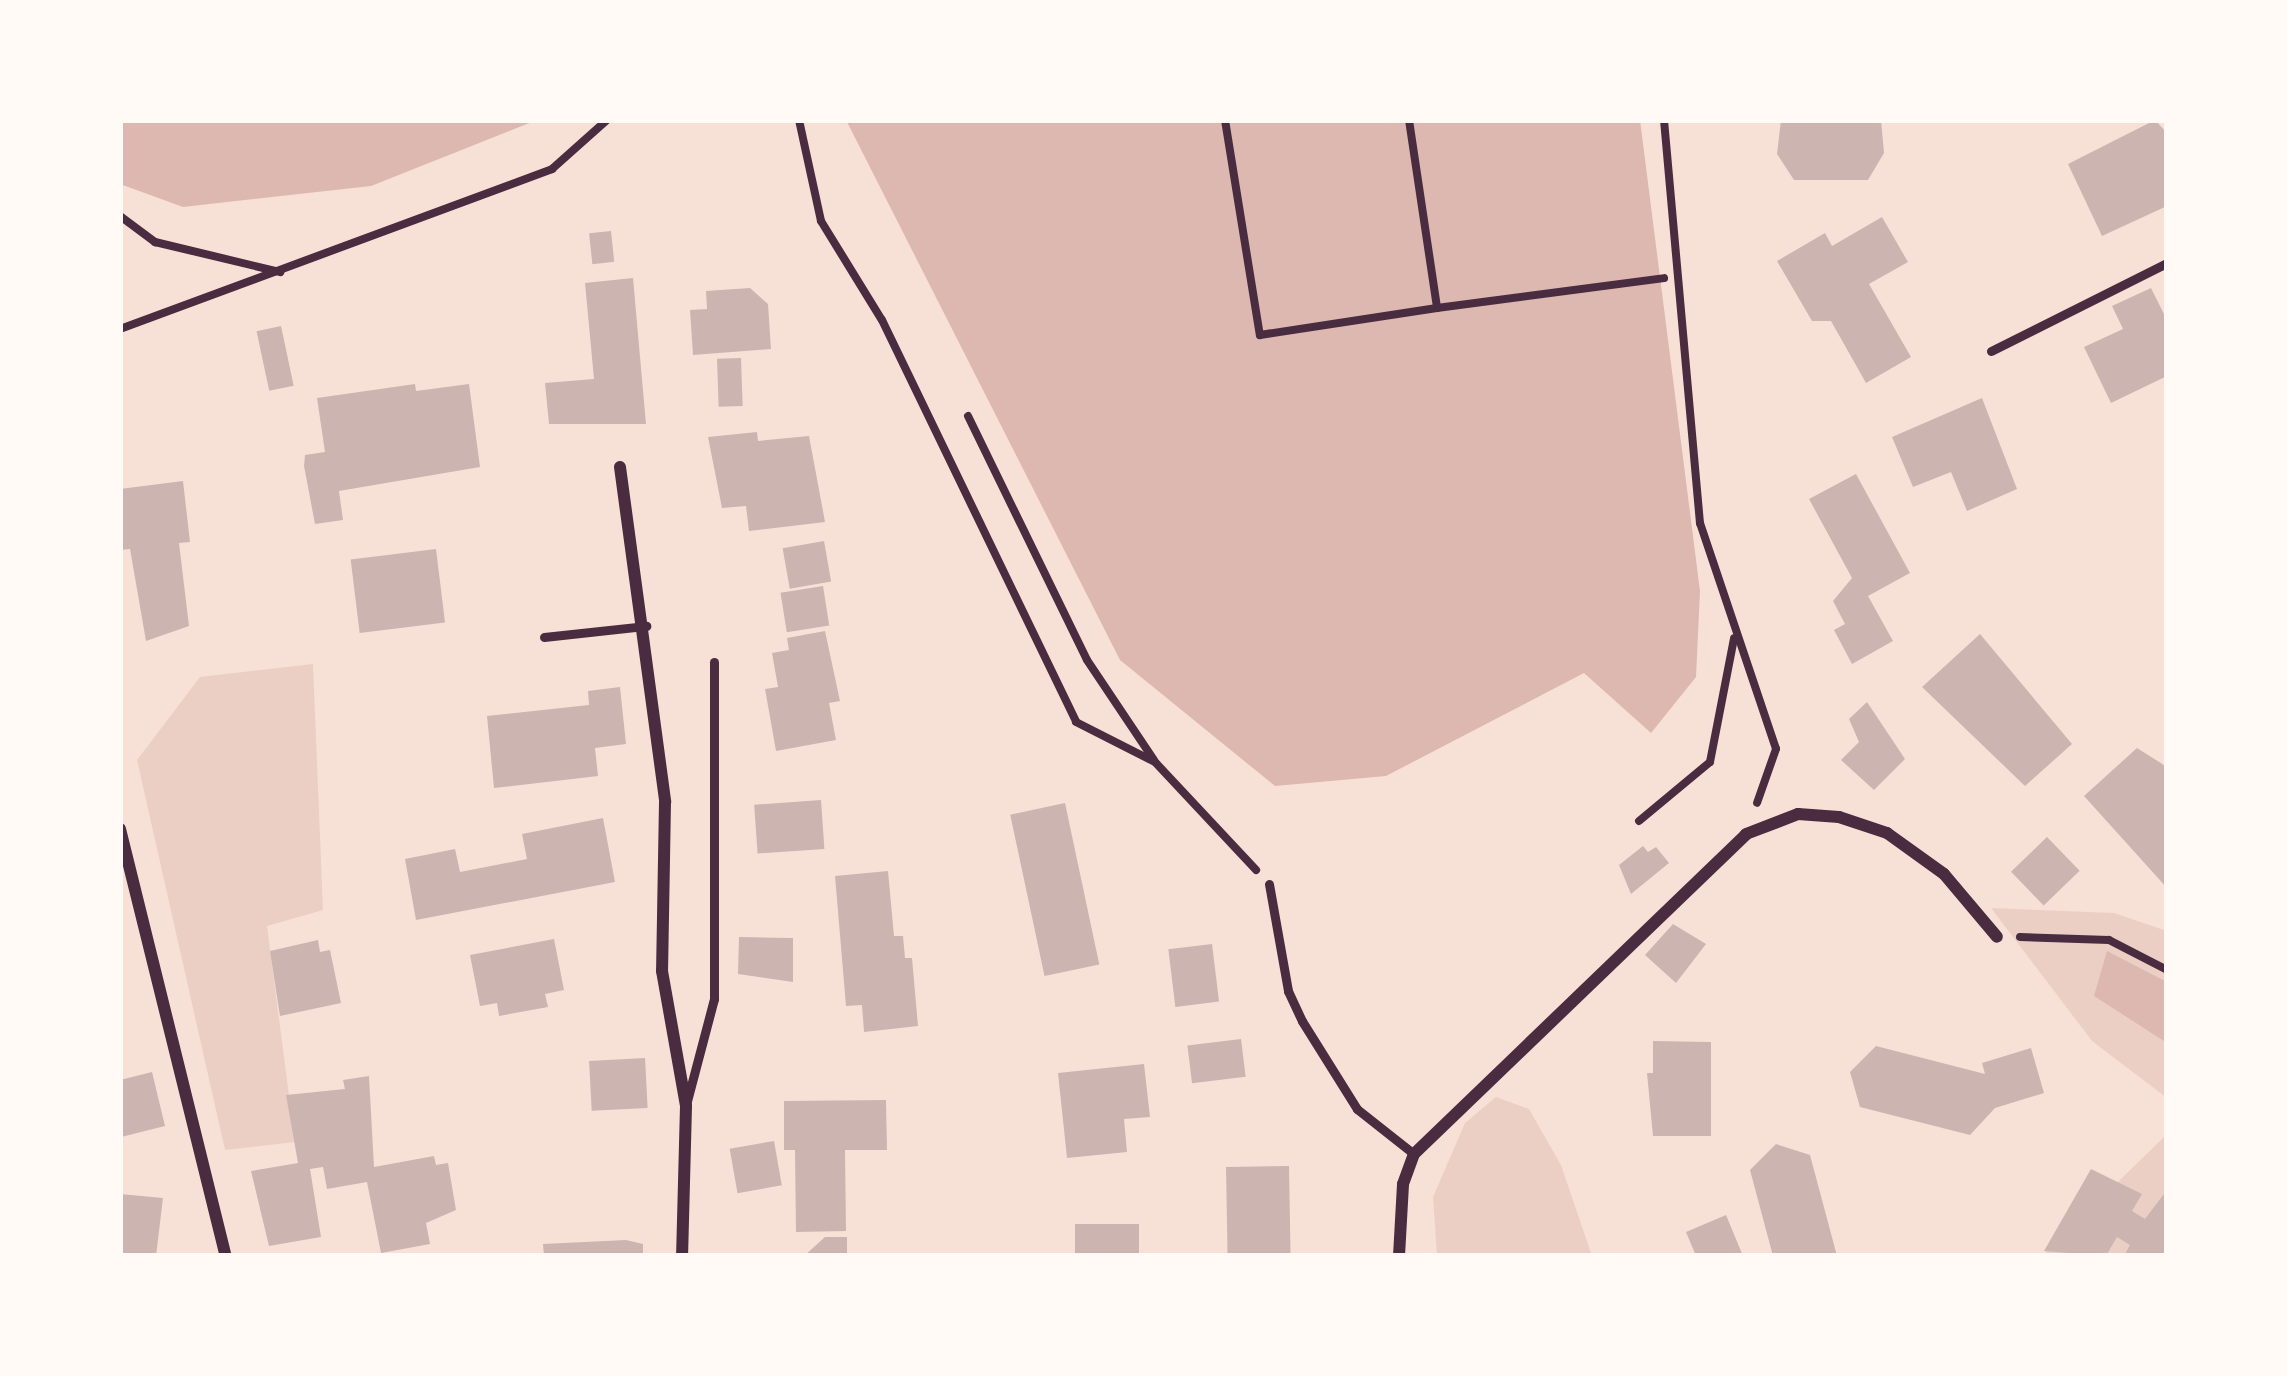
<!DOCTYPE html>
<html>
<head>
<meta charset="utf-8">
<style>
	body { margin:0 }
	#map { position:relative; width:2287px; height:1376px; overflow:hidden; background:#f7e1d7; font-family:"Archivo Narrow",sans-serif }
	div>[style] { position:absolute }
	.green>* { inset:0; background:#ebcfc5 }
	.water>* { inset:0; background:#dcb8b0 }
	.building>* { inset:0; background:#ccb4b1; transform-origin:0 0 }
	.path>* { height:8px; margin:-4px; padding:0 4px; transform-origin:4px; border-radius:4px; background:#4a2c40 }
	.service>* { height:9px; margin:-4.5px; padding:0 4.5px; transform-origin:4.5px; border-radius:4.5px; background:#4a2c40 }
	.minor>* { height:12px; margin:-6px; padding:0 6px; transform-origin:6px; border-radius:6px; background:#4a2c40 }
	span { translate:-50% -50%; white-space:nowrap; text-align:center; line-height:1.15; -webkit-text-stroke:12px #fffaf5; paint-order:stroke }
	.frame { position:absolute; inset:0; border:123px solid #fffaf5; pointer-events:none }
</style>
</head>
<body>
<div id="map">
	<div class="green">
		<div style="clip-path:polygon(313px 664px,323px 910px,267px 926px,295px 1142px,225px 1150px,137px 760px,200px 677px)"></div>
		<div style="clip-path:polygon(1991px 908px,2114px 913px,2167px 931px,2167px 1098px,2092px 1041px)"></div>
		<div style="clip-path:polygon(1496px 1097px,1529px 1109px,1561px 1165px,1592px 1256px,1437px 1256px,1433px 1197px,1465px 1123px)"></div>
		<div style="clip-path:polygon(2167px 1134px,2167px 1256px,2042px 1256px)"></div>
	</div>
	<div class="water">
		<div style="clip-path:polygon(120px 120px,537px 120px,371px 186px,183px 207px,120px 184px)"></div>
		<div style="clip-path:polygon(846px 120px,1640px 120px,1700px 591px,1696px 677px,1651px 733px,1584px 673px,1386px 776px,1275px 786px,1120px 660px)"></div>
		<div style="clip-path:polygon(2107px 951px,2167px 982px,2167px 1043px,2094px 996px)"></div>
	</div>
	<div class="building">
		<div style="clip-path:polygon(1781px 120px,1881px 120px,1884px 153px,1868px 180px,1794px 180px,1777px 154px)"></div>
		<div style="clip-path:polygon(2155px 120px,2167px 133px,2167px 206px,2102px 236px,2068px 164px)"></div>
		<div style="clip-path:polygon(1882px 217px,1908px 262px,1869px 284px,1911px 357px,1866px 383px,1831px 321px,1812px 321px,1777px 261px,1825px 233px,1832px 246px)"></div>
		<div style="left:611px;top:231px;width:31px;height:22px;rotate:84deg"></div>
		<div style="clip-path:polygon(633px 278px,646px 424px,549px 424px,545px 383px,594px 379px,585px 283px)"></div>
		<div style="clip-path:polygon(750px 288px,768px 304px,771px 349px,693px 355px,690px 310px,707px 309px,706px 291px)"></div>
		<div style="clip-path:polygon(2151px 288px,2167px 320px,2167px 376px,2111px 403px,2084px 347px,2123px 329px,2112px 306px)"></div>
		<div style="left:281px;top:326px;width:61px;height:25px;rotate:78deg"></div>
		<div style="left:741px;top:358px;width:48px;height:24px;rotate:88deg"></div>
		<div style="clip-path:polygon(415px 384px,416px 391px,469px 384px,480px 467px,339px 491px,343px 520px,315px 524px,304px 466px,305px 455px,325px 452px,317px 398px)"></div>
		<div style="clip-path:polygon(1982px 398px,2017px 489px,1967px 511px,1951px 472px,1913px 487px,1892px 437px)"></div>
		<div style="clip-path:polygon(757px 432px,758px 441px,809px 436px,825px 522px,749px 531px,746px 506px,722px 508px,708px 437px)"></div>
		<div style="clip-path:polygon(1856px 474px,1910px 573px,1868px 596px,1893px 641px,1852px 664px,1834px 630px,1845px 624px,1833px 601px,1852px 578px,1809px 499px)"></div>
		<div style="clip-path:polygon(183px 481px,190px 542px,179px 543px,189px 626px,146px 641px,130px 549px,120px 550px,120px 489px)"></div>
		<div style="left:824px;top:541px;width:41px;height:42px;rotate:80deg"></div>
		<div style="left:436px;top:549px;width:74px;height:86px;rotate:83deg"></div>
		<div style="left:823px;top:586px;width:40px;height:43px;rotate:81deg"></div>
		<div style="clip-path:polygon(825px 631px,840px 701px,829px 703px,836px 740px,776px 751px,765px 689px,778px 687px,772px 653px,789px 650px,787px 638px)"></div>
		<div style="clip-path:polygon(1980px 634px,2072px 744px,2025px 786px,1922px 687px)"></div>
		<div style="clip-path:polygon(620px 687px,626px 744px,595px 748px,598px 776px,494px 788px,487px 716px,589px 705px,588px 691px)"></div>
		<div style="clip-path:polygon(1867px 702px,1905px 759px,1874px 790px,1841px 760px,1859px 742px,1849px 719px)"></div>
		<div style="clip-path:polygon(2137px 748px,2167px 767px,2167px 888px,2084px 796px)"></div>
		<div style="left:821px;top:800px;width:49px;height:67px;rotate:86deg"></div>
		<div style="left:1065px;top:803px;width:165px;height:56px;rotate:78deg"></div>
		<div style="clip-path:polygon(603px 818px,615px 882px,416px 920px,405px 859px,455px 849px,460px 872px,527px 859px,522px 834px)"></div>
		<div style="left:2047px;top:837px;width:47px;height:50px;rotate:46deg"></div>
		<div style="clip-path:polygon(1643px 846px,1648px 852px,1656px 847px,1669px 863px,1631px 894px,1619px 865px)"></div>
		<div style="clip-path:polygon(888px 871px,894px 936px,903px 936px,905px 958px,912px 958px,918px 1026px,864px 1032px,862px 1005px,846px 1006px,835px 876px)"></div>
		<div style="clip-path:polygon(1673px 924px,1706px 944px,1676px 983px,1645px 955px)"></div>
		<div style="clip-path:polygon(739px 937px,793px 938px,793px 982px,738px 974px)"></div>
		<div style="clip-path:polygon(554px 939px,564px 990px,545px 994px,548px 1007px,499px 1016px,497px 1003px,480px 1006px,470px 955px)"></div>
		<div style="clip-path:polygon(318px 940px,320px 952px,330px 950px,341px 1003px,280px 1016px,270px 951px)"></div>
		<div style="left:1212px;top:944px;width:58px;height:44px;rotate:83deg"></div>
		<div style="left:1241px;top:1039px;width:38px;height:54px;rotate:83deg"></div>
		<div style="clip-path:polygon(1653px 1041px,1711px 1042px,1711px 1136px,1653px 1136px,1647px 1073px,1653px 1073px)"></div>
		<div style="clip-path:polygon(1876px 1046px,1985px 1074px,1982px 1063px,2031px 1048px,2044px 1093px,1995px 1108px,1970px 1135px,1860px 1107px,1850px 1072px)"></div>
		<div style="left:645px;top:1058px;width:50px;height:56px;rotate:87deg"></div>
		<div style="clip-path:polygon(1144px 1064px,1150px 1117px,1124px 1119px,1127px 1152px,1067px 1158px,1058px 1073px)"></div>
		<div style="clip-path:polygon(152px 1072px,165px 1126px,121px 1137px,120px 1080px)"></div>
		<div style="clip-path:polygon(369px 1076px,374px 1167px,434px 1156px,436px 1165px,448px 1163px,456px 1210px,426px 1223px,430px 1244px,381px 1253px,367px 1182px,327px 1189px,323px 1167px,310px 1169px,321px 1237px,269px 1246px,251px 1171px,298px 1163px,286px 1095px,345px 1089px,343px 1080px)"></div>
		<div style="clip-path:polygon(886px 1100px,887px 1150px,845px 1150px,846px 1231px,796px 1232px,795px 1150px,784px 1150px,784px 1101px)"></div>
		<div style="left:774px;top:1141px;width:45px;height:45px;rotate:80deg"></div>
		<div style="clip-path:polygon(1776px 1144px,1810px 1155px,1837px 1256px,1773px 1256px,1750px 1170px)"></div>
		<div style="left:1289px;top:1166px;width:90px;height:63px;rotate:89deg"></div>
		<div style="clip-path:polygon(2091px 1169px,2142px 1194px,2132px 1211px,2145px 1219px,2167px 1190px,2167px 1256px,2124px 1256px,2130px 1245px,2117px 1237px,2106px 1256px,2044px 1251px)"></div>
		<div style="clip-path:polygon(120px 1194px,163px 1198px,156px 1256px,120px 1254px)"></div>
		<div style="clip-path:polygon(1726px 1215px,1743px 1256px,1696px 1256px,1686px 1232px)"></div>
		<div style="left:1139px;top:1224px;width:32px;height:64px;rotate:90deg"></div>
		<div style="clip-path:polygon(825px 1237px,847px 1237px,847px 1256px,804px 1256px)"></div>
		<div style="clip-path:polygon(626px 1240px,643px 1244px,643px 1256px,544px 1256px,543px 1244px)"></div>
	</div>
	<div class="path">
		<div style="left:799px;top:120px;width:103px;rotate:77.7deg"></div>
		<div style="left:821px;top:221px;width:116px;rotate:58.4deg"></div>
		<div style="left:882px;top:320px;width:446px;rotate:64.2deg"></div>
		<div style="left:1076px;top:722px;width:89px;rotate:26.9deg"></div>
		<div style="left:1155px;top:762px;width:148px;rotate:46.9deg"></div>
		<div style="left:1225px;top:120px;width:218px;rotate:80.8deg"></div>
		<div style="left:1260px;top:335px;width:179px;rotate:-8.7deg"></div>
		<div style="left:1409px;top:120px;width:190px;rotate:81.5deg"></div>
		<div style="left:1437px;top:308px;width:229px;rotate:-7.5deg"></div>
		<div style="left:1664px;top:120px;width:405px;rotate:84.9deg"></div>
		<div style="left:1700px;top:523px;width:238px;rotate:71.4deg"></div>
		<div style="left:1776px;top:749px;width:57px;rotate:109.4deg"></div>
		<div style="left:120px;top:216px;width:44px;rotate:36.6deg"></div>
		<div style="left:155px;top:242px;width:129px;rotate:13.5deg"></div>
		<div style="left:120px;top:329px;width:461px;rotate:-20.3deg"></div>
		<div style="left:552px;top:169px;width:74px;rotate:-41.7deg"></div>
		<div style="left:968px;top:416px;width:271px;rotate:64deg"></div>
		<div style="left:1087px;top:660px;width:120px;rotate:56.2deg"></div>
		<div style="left:1639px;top:821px;width:92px;rotate:-39.7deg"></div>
		<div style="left:1710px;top:762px;width:126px;rotate:-79deg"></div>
		<div style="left:2020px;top:937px;width:89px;rotate:1.9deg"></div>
		<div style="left:2109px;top:940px;width:65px;rotate:27.3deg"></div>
	</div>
	<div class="service">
		<div style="left:1991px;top:351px;width:197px;rotate:-26.6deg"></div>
		<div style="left:544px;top:637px;width:103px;rotate:-6.2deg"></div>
		<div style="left:1269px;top:884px;width:109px;rotate:79.9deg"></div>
		<div style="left:1288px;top:991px;width:33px;rotate:65deg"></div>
		<div style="left:1302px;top:1021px;width:104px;rotate:58deg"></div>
		<div style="left:1357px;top:1109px;width:73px;rotate:38.3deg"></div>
		<div style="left:687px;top:1101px;width:106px;rotate:-75.2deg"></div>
		<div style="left:714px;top:999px;width:337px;rotate:-90deg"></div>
	</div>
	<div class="minor">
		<div style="left:620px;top:467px;width:338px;rotate:82.3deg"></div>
		<div style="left:665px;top:802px;width:169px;rotate:91deg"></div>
		<div style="left:662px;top:971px;width:137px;rotate:79.9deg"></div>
		<div style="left:686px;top:1106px;width:150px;rotate:91.5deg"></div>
		<div style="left:120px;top:829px;width:440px;rotate:76.1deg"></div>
		<div style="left:1399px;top:1256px;width:72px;rotate:-86.8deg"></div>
		<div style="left:1403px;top:1184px;width:32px;rotate:-70deg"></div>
		<div style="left:1414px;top:1154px;width:461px;rotate:-43.9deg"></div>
		<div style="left:1746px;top:834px;width:56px;rotate:-21deg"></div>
		<div style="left:1798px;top:814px;width:41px;rotate:4.2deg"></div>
		<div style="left:1839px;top:817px;width:51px;rotate:18.4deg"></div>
		<div style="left:1887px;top:833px;width:70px;rotate:35.7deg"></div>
		<div style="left:1944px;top:874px;width:82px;rotate:49.9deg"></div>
	</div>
	<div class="frame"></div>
</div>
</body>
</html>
